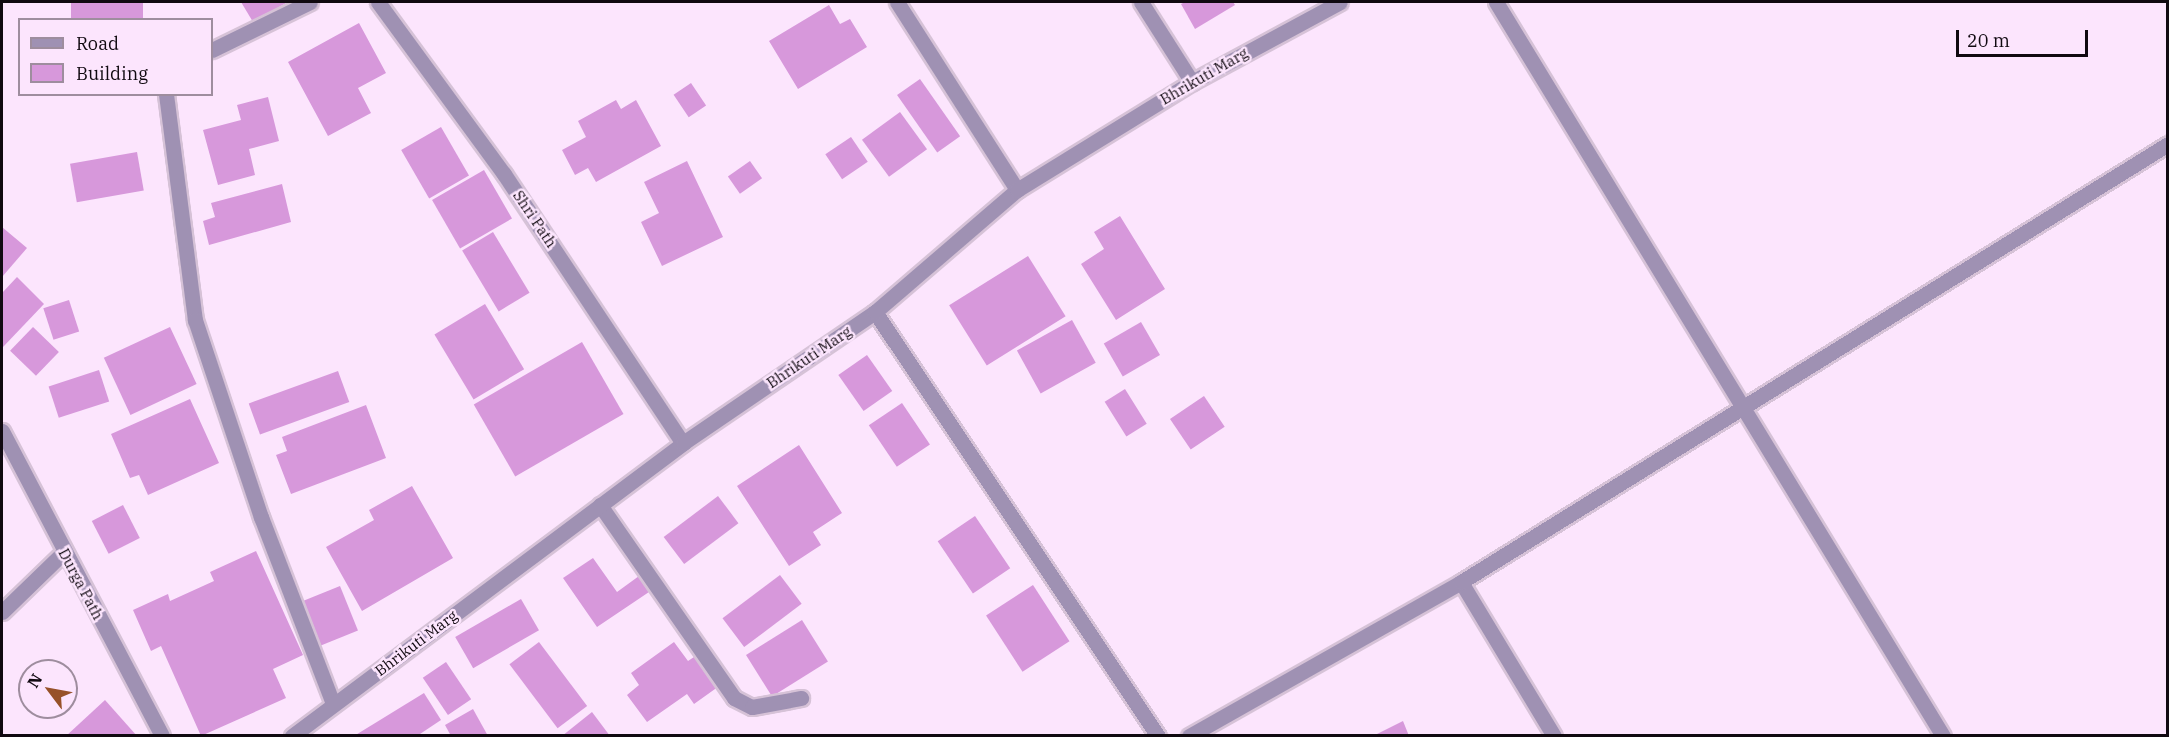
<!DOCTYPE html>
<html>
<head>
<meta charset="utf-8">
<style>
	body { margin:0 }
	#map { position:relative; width:2169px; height:737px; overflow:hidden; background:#fce5fd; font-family:"IBM Plex Serif",serif }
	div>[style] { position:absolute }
	.building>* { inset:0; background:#d798db; transform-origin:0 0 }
	.roads { filter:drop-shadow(2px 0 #d6c2d7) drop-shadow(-2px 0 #d6c2d7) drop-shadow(0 2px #d6c2d7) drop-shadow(0 -2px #d6c2d7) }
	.minor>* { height:15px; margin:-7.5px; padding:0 7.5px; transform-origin:7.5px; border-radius:7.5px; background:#9f91b3 }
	span { translate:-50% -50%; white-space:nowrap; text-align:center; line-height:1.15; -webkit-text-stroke:5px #fce5fd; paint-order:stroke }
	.street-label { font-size:15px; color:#100910 }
	.frame { position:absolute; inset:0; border:3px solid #100910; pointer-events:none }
	.legend { position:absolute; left:18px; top:18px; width:195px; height:78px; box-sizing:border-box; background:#fce5fd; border:2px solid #9e8d9e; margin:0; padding:8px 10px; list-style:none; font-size:18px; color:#100910 }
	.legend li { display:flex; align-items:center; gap:12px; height:30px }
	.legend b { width:30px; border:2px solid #9e8d9e }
	.north { position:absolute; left:18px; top:659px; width:60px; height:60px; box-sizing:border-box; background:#fce5fd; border:2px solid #9e8d9e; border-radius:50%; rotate:302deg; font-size:16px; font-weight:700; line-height:24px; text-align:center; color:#100910 }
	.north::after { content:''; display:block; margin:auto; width:21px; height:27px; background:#975129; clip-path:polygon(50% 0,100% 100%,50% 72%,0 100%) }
	.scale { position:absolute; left:1956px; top:30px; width:132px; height:27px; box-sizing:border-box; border:3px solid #100910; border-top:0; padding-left:8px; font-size:18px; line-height:21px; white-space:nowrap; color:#100910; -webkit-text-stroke:4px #fce5fd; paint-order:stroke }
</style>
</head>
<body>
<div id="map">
	<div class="building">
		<div style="left:71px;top:2px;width:72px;height:18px"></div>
		<div style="clip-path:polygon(241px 2px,288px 2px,253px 22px)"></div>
		<div style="clip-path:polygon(1185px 2px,1233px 2px,1235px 5px,1195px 29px,1181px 4px)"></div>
		<div style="clip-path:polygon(829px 5px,840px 24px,850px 19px,867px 47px,798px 89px,769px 41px)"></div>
		<div style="clip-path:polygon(359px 23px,386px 73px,358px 88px,371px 113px,328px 136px,288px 62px)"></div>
		<div style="left:920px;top:79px;width:70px;height:28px;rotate:55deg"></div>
		<div style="left:691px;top:83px;width:27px;height:21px;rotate:56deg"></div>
		<div style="clip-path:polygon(268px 97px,279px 141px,249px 149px,255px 175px,218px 185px,203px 130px,241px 120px,237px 105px)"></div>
		<div style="clip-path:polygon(616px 100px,621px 109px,636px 100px,661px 146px,596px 182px,588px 168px,575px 175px,562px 150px,586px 137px,578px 121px)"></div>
		<div style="left:900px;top:112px;width:46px;height:47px;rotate:54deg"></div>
		<div style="left:441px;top:127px;width:56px;height:46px;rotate:60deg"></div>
		<div style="left:851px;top:137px;width:30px;height:31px;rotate:56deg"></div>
		<div style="left:137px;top:152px;width:39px;height:68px;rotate:80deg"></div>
		<div style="clip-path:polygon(687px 161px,723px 237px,662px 266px,641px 222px,659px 213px,644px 182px)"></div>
		<div style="left:750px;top:161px;width:21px;height:27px;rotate:55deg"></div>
		<div style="left:484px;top:170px;width:56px;height:60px;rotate:60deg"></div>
		<div style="clip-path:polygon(282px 184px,291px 222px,209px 245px,203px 221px,215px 217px,211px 203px)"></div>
		<div style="clip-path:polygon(1120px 216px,1165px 289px,1116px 320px,1081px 264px,1104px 249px,1094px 232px)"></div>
		<div style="clip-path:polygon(2px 227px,27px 248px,2px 277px)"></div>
		<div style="left:493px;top:232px;width:71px;height:36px;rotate:59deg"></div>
		<div style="left:1028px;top:256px;width:71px;height:93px;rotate:58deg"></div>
		<div style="clip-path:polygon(17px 277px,44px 304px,3px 347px,2px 293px)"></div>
		<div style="left:69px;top:300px;width:33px;height:27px;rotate:72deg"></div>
		<div style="left:485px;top:304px;width:76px;height:59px;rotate:59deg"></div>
		<div style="left:1072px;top:320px;width:49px;height:63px;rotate:61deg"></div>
		<div style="left:1141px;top:322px;width:38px;height:43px;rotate:60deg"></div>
		<div style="left:33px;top:327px;width:36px;height:33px;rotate:44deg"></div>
		<div style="left:170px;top:327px;width:63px;height:73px;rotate:65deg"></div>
		<div style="left:582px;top:342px;width:83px;height:125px;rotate:60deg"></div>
		<div style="left:867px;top:355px;width:44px;height:35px;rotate:55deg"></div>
		<div style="left:99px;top:370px;width:33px;height:53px;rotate:72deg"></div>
		<div style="left:338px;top:371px;width:33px;height:95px;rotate:70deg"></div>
		<div style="left:1125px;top:389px;width:41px;height:24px;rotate:58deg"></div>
		<div style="left:1204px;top:396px;width:37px;height:41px;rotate:56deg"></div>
		<div style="clip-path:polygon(190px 399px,219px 463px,148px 495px,139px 475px,130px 478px,111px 434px)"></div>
		<div style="left:902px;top:403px;width:50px;height:40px;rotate:56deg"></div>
		<div style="clip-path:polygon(366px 405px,386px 458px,291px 494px,276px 455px,287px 451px,282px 437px)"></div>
		<div style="clip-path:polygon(799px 445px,842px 513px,813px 532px,821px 545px,789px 566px,737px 486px)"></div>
		<div style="clip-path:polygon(412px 486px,453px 558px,362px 611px,326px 547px,374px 520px,369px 510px)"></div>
		<div style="left:718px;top:496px;width:34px;height:68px;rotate:53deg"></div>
		<div style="left:123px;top:505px;width:37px;height:35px;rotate:63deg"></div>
		<div style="left:975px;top:516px;width:63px;height:45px;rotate:56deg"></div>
		<div style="clip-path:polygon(256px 551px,303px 655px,273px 669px,286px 698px,201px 736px,161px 646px,151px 651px,133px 610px,168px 594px,170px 601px,214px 581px,210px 572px)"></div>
		<div style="clip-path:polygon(593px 558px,617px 592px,639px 576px,649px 592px,597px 627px,563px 578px)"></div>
		<div style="left:780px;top:575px;width:36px;height:72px;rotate:53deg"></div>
		<div style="left:1033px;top:585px;width:67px;height:56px;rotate:57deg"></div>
		<div style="left:340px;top:586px;width:48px;height:40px;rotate:68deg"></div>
		<div style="left:521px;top:599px;width:36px;height:76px;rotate:60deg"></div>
		<div style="left:802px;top:620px;width:49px;height:66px;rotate:58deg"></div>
		<div style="left:539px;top:642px;width:80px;height:37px;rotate:53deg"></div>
		<div style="clip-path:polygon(674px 642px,688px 661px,700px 653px,722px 684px,694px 704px,687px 694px,647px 722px,627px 695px,639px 685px,631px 673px)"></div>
		<div style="left:446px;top:662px;width:45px;height:28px;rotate:56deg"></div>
		<div style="clip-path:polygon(424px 693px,441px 720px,417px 736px,354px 736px)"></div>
		<div style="clip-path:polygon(105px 700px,137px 736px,66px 736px)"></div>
		<div style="clip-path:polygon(473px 709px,488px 736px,451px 736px,445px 725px)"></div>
		<div style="clip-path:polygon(592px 712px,610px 736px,562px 736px)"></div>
		<div style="clip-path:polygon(1403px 721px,1409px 736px,1373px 736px)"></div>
	</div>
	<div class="roads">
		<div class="minor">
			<div style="left:378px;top:2px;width:213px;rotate:53.8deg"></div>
			<div style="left:504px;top:174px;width:323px;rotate:56.4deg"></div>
			<div style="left:897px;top:2px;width:223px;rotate:57.4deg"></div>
			<div style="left:1141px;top:2px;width:95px;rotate:57.5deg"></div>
			<div style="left:1496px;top:2px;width:859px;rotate:58.66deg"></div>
			<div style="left:212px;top:50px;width:109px;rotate:-26.1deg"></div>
			<div style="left:166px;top:94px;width:228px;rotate:82.7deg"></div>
			<div style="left:195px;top:320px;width:208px;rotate:71.5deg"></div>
			<div style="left:261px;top:517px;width:200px;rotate:68.9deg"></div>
			<div style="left:875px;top:312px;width:510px;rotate:56.28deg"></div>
			<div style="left:2px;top:431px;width:344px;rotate:62.3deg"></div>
			<div style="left:600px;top:505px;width:235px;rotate:55.2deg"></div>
			<div style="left:734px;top:698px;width:20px;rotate:27deg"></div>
			<div style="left:752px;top:707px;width:50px;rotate:-10.4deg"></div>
			<div style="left:1461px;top:582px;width:180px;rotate:58.9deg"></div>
			<div style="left:2px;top:612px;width:86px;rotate:-44.1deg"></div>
			<div style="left:292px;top:736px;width:489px;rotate:-36.8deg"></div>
			<div style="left:683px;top:443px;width:232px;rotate:-34.3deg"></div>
			<div style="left:875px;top:312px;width:187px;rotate:-40.7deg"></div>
			<div style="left:1017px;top:190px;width:206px;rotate:-31.7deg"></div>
			<div style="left:1192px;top:82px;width:168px;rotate:-28.4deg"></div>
			<div style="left:1189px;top:736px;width:313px;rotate:-29.5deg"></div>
			<div style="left:1461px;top:582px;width:832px;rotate:-31.78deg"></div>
		</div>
	</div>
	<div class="street-label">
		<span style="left:1204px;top:76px;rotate:-30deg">Bhrikuti Marg</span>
		<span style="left:535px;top:219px;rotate:56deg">Shri Path</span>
		<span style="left:809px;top:357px;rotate:-34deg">Bhrikuti Marg</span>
		<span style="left:81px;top:584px;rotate:62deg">Durga Path</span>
		<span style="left:416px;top:643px;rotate:-37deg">Bhrikuti Marg</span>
	</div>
	<div class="frame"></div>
	<ul class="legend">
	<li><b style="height:8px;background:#9f91b3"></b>Road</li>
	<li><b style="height:16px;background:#d798db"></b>Building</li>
	</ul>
	<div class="north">N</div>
	<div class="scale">20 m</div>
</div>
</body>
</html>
